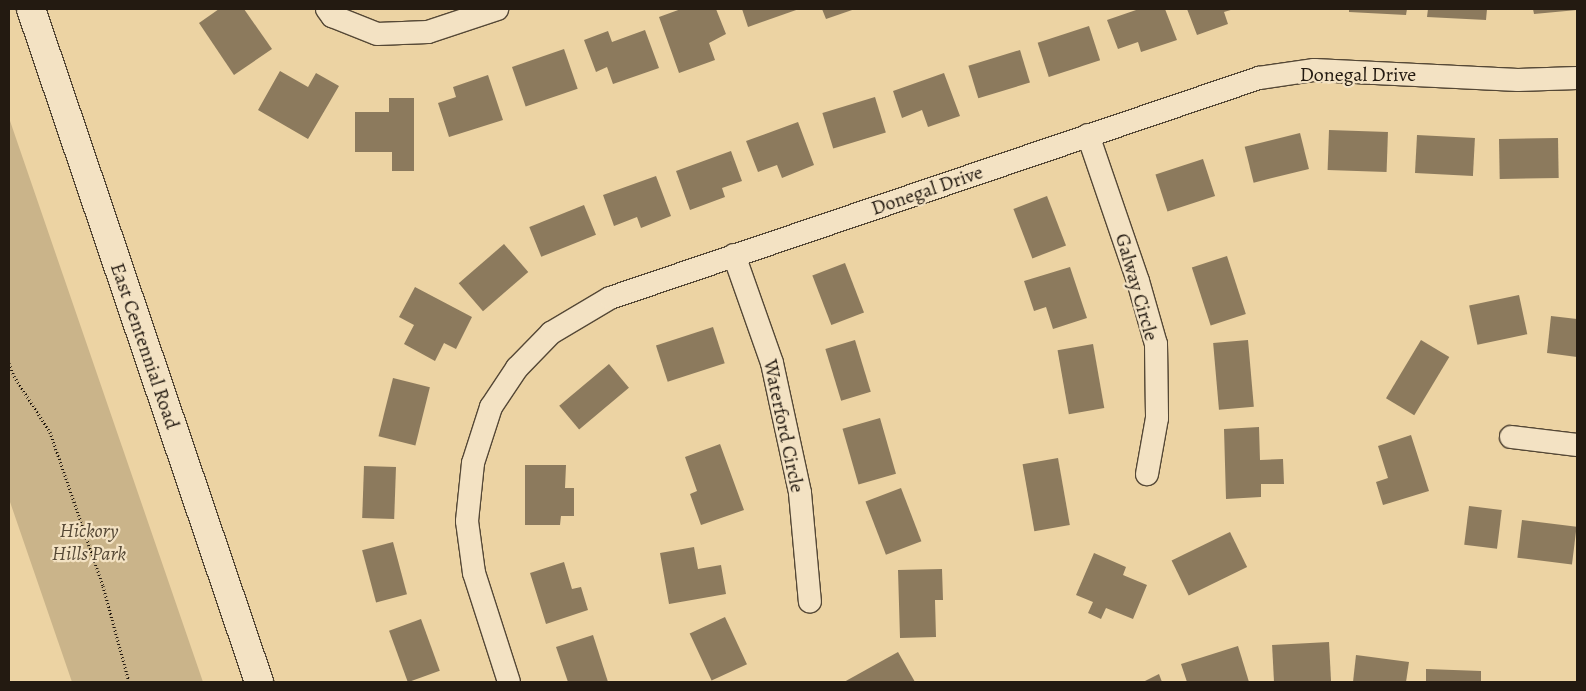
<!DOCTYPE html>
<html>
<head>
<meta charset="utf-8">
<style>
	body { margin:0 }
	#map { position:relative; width:1586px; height:691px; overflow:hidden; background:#ecd3a3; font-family:Alegreya,serif }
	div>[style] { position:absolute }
	.green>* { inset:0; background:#cab48a }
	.building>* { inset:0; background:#8c7a5d; transform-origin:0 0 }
	.path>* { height:3px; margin-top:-1.5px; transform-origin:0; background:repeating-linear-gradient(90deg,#231a11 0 1px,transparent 0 3.5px) }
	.roads { filter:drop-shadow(1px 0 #554836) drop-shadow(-1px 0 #554836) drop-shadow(0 1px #554836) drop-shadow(0 -1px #554836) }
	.minor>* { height:22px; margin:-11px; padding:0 11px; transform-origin:11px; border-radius:11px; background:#f3e2c3 }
	.tertiary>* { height:28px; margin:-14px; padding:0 14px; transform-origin:14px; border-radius:14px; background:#f3e2c3 }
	span { translate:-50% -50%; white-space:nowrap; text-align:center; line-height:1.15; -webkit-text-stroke:4.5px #f3e2c3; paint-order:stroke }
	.street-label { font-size:20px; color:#231a11 }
	.park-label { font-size:20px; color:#554835; font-style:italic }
	.frame { position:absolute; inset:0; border:10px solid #231a11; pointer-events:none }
</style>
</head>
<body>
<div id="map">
	<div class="green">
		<div style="clip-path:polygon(9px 118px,203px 682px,72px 682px,9px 499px)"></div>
	</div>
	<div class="building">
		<div style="clip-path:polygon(219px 9px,244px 9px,272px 49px,234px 75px,199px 23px)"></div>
		<div style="clip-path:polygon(681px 9px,716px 9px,726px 34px,709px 43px,715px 60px,679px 73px,659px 17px)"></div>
		<div style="clip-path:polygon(742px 9px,799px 9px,748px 27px)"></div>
		<div style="clip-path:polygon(822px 9px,855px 9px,826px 19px)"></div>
		<div style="clip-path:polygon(1139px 9px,1165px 9px,1177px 40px,1141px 52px,1138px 42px,1118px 49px,1107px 20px)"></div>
		<div style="clip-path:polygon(1187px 9px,1234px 9px,1224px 12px,1228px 24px,1197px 35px)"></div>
		<div style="clip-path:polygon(1349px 9px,1407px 9px,1406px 15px,1349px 12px)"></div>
		<div style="clip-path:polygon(1428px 9px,1487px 9px,1486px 20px,1427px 17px)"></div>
		<div style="clip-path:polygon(1533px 9px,1577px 9px,1577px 10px,1534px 14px)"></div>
		<div style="left:1089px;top:26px;width:36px;height:54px;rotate:72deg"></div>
		<div style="clip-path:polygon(645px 30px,659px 68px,613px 84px,607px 67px,596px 72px,584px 40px,608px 31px,612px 42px)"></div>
		<div style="left:564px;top:49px;width:42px;height:55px;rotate:71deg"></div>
		<div style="left:1020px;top:50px;width:34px;height:54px;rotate:73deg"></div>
		<div style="clip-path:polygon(280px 71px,308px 87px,316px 73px,339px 86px,308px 139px,258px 110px)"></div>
		<div style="clip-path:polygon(944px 73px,960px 116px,928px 127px,922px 110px,902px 118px,893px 91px)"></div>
		<div style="clip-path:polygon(488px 75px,503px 120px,449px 137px,438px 103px,456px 97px,453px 87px)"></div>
		<div style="left:875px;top:97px;width:37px;height:55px;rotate:73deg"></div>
		<div style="clip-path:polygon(389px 98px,414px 98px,414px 171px,392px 171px,392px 152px,355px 152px,355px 112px,389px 112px)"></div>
		<div style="clip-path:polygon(798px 122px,814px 165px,782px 178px,777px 165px,758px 172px,746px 141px)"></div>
		<div style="left:1329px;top:130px;width:59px;height:40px;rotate:2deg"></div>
		<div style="left:1300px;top:133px;width:37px;height:57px;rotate:76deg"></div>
		<div style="left:1417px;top:135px;width:58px;height:38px;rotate:3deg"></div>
		<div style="left:1558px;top:138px;width:40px;height:59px;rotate:89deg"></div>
		<div style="clip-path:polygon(731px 151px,742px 181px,722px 188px,725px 197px,690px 210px,676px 171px)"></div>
		<div style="left:1203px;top:159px;width:39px;height:50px;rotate:72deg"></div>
		<div style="clip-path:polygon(656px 176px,671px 216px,641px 228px,637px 217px,614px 226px,603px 195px)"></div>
		<div style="left:1047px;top:196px;width:53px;height:36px;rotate:69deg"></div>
		<div style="left:584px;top:205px;width:32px;height:59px;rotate:68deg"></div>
		<div style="left:504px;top:244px;width:37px;height:60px;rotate:49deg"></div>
		<div style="left:1227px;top:256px;width:61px;height:37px;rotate:72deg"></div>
		<div style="left:845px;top:263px;width:53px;height:35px;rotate:69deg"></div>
		<div style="clip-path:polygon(1070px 267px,1087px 318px,1053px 329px,1046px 307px,1034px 311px,1024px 281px)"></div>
		<div style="clip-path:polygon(415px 287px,472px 317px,456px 349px,444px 343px,435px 361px,404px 344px,414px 325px,399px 317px)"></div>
		<div style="left:1519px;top:295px;width:40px;height:51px;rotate:78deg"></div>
		<div style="clip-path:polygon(1551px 316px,1577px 319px,1577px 357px,1547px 353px)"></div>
		<div style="left:713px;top:327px;width:38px;height:60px;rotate:72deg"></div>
		<div style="left:855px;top:340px;width:54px;height:31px;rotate:73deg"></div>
		<div style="left:1248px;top:340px;width:67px;height:35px;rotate:85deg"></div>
		<div style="left:1421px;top:340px;width:33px;height:68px;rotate:31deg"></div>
		<div style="left:1093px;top:344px;width:65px;height:36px;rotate:80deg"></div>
		<div style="left:609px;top:364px;width:31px;height:65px;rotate:50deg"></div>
		<div style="left:393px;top:378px;width:38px;height:60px;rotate:14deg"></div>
		<div style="left:880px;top:418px;width:58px;height:39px;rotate:74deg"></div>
		<div style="clip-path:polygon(1259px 427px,1260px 460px,1283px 459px,1284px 484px,1261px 484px,1261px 497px,1226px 499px,1224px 429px)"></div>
		<div style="clip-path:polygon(1411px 435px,1429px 491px,1383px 505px,1376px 482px,1388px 478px,1378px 446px)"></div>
		<div style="clip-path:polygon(720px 444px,744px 510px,701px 525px,690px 494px,697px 491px,685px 457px)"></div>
		<div style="left:1058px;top:458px;width:68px;height:36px;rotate:80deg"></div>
		<div style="clip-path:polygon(525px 465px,566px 465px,565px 488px,574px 488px,574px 516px,561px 516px,560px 525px,525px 525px)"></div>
		<div style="left:364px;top:466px;width:32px;height:52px;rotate:2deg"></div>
		<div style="left:901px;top:488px;width:57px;height:38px;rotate:69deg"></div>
		<div style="left:1469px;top:506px;width:33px;height:39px;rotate:7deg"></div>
		<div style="left:1522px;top:520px;width:55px;height:38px;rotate:7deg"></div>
		<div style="left:1230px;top:532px;width:39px;height:65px;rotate:64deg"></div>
		<div style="left:393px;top:542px;width:54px;height:32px;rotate:75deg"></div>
		<div style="clip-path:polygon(694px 547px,698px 569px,721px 565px,726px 594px,669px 604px,660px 553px)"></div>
		<div style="clip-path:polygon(1094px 553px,1126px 567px,1123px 575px,1147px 585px,1133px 619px,1106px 608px,1101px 619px,1088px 613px,1093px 602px,1076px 595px)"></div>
		<div style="clip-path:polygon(564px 562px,572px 589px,581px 587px,588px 610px,546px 624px,530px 573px)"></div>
		<div style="clip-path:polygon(942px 569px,943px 600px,935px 600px,936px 637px,900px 638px,898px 570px)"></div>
		<div style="left:725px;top:617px;width:52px;height:39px;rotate:65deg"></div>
		<div style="left:421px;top:619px;width:55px;height:34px;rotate:70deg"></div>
		<div style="clip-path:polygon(593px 635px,608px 682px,568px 682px,556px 647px)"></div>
		<div style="left:1329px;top:642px;width:40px;height:57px;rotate:87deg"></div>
		<div style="clip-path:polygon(1238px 646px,1249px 682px,1187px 682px,1181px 664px)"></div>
		<div style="clip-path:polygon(898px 652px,915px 682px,844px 682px)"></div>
		<div style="clip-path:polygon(1356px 655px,1409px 662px,1406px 682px,1353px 682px)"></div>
		<div style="clip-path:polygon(1426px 669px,1481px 671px,1481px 682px,1426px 682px)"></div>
		<div style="clip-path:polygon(1159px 674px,1162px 682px,1143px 682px)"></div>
	</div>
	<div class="path">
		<div style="left:9px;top:363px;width:14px;rotate:69deg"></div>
		<div style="left:14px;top:376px;width:67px;rotate:57.3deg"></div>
		<div style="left:50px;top:432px;width:163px;rotate:71deg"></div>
		<div style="left:103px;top:586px;width:99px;rotate:74.8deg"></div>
	</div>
	<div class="roads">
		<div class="minor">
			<div style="left:327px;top:9px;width:9px;rotate:54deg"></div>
			<div style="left:332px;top:16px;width:48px;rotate:21.8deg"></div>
			<div style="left:377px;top:34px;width:51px;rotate:-2.2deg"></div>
			<div style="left:428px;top:32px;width:73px;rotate:-18.4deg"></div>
			<div style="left:1088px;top:135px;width:154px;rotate:71.1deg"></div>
			<div style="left:1138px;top:281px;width:66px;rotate:74.1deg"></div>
			<div style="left:1156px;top:344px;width:74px;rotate:89.2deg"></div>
			<div style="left:1157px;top:418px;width:57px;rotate:100.1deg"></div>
			<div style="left:734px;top:255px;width:114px;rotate:70.6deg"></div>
			<div style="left:772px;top:363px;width:133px;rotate:77.8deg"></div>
			<div style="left:800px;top:493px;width:109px;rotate:84.8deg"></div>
			<div style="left:1511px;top:437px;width:66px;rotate:6.9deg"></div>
			<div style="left:509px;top:682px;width:114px;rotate:-107.8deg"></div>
			<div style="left:474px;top:573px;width:52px;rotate:-97.7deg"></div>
			<div style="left:467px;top:521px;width:58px;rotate:-84.1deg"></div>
			<div style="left:473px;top:463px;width:59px;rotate:-72.2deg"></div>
			<div style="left:491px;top:407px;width:47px;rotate:-56.3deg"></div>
			<div style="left:517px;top:368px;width:49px;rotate:-45.8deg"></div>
			<div style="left:551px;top:333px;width:69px;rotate:-30.7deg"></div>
			<div style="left:610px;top:298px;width:685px;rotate:-18.73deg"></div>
			<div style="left:1259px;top:78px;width:56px;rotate:-8.3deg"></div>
			<div style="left:1314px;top:70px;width:204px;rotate:2.8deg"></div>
			<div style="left:1518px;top:80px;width:59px;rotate:-1.9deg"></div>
		</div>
		<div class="tertiary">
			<div style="left:31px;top:9px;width:711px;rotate:71.28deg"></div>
		</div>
	</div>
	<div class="street-label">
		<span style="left:1358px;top:74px">Donegal Drive</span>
		<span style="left:927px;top:190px;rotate:-19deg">Donegal Drive</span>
		<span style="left:1137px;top:287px;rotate:74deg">Galway Circle</span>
		<span style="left:145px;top:346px;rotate:71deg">East Centennial Road</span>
		<span style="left:784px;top:426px;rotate:78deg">Waterford Circle</span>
	</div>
	<div class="park-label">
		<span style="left:89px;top:542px">Hickory<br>Hills Park</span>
	</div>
	<div class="frame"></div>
</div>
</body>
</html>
